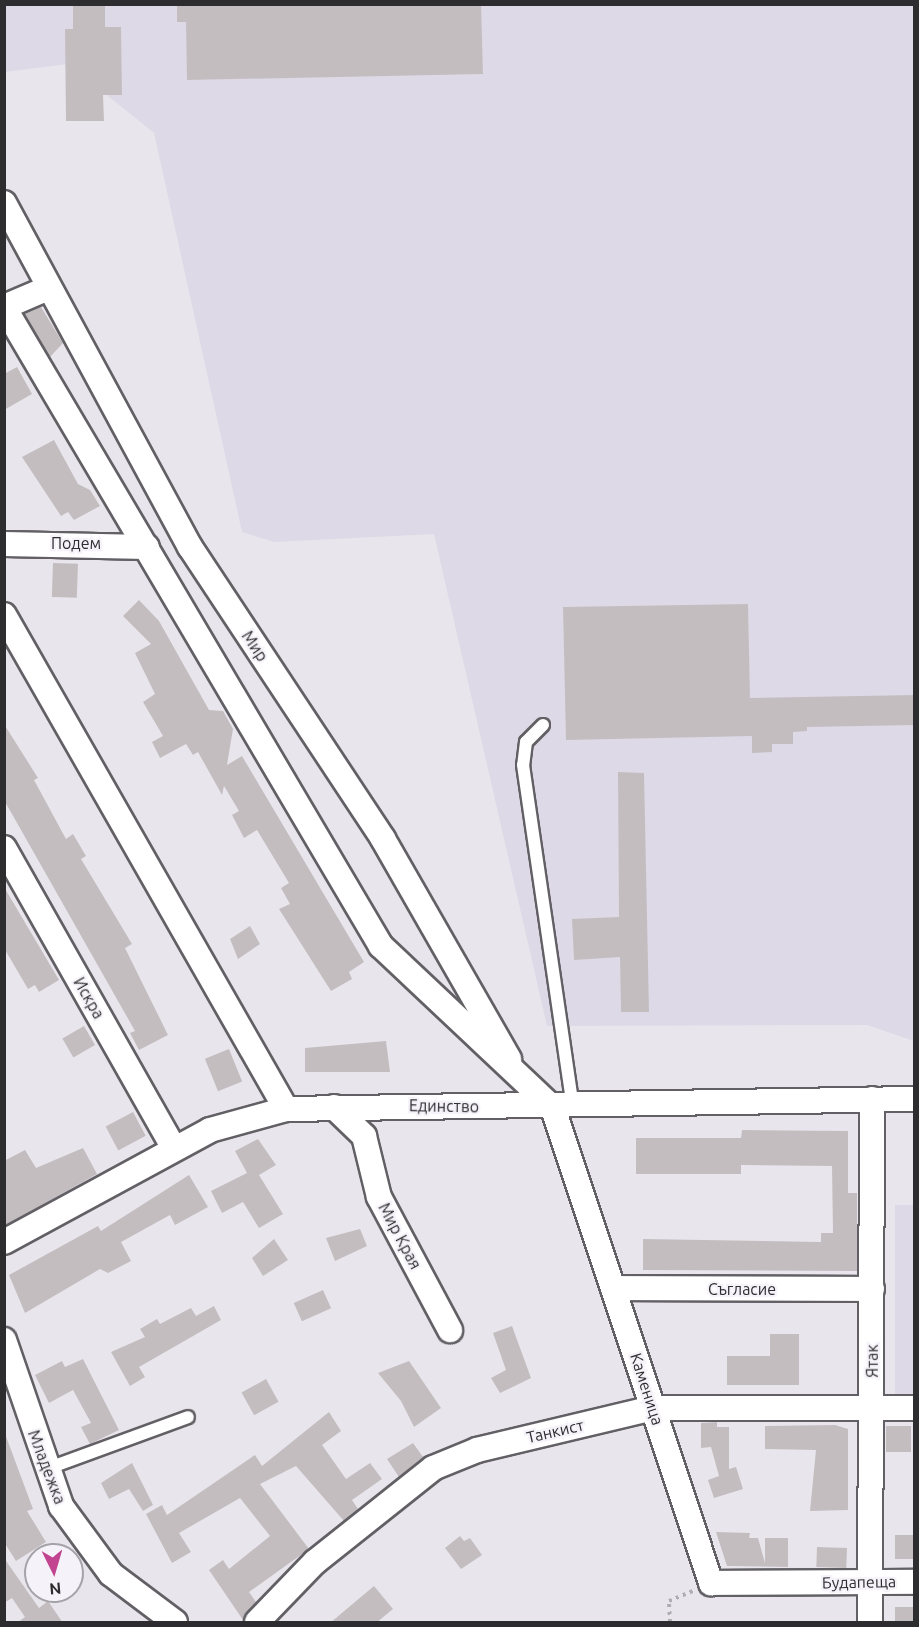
<!DOCTYPE html>
<html>
<head>
<meta charset="utf-8">
<style>
	body { margin:0 }
	#map { position:relative; width:919px; height:1627px; overflow:hidden; background:#e8e6ec; font-family:Ubuntu,sans-serif }
	div>[style] { position:absolute }
	.built>* { inset:0; background:#ded9e6; transform-origin:0 0 }
	.building>* { inset:0; background:#c4bdc0; transform-origin:0 0 }
	.path>* { height:4px; margin-top:-2px; transform-origin:0; background:repeating-linear-gradient(90deg,#aeadb1 0 3px,transparent 0 7.5px) }
	.roads { filter:drop-shadow(2px 0 #626065) drop-shadow(-2px 0 #626065) drop-shadow(0 2px #626065) drop-shadow(0 -2px #626065) }
	.service>* { height:12px; margin:-6px; padding:0 6px; transform-origin:6px; border-radius:6px; background:#fff }
	.minor>* { height:24px; margin:-12px; padding:0 12px; transform-origin:12px; border-radius:12px; background:#fff }
	span { translate:-50% -50%; white-space:nowrap; text-align:center; line-height:1.15; -webkit-text-stroke:4.5px #f5f3f9; paint-order:stroke }
	.street-label { font-size:16px; color:#2d2c2e }
	.frame { position:absolute; inset:0; border:6px solid #2d2c2e; pointer-events:none }
	.north { position:absolute; left:24px; top:1543px; width:60px; height:60px; box-sizing:border-box; background:#f5f3f9; border:2px solid #a5a3a8; border-radius:50%; rotate:175deg; font-size:16px; font-weight:700; line-height:24px; text-align:center; color:#2d2c2e }
	.north::after { content:''; display:block; margin:auto; width:21px; height:27px; background:#c24490; clip-path:polygon(50% 0,100% 100%,50% 72%,0 100%) }
</style>
</head>
<body>
<div id="map">
	<div class="built">
		<div style="clip-path:polygon(4px 5px,914px 5px,914px 1041px,867px 1025px,547px 1026px,434px 534px,274px 542px,242px 532px,154px 133px,68px 64px,5px 72px)"></div>
		<div style="left:895px;top:1205px;width:19px;height:192px"></div>
	</div>
	<div class="building">
		<div style="clip-path:polygon(73px 4px,105px 4px,105px 27px,121px 27px,122px 95px,103px 95px,104px 121px,66px 121px,65px 29px,73px 29px)"></div>
		<div style="clip-path:polygon(177px 4px,481px 4px,483px 74px,187px 80px,186px 22px,177px 22px)"></div>
		<div style="clip-path:polygon(41px 307px,63px 343px,50px 357px,25px 314px)"></div>
		<div style="clip-path:polygon(17px 367px,32px 394px,4px 410px,4px 374px)"></div>
		<div style="clip-path:polygon(54px 440px,78px 484px,90px 490px,100px 506px,74px 520px,68px 512px,61px 516px,22px 457px)"></div>
		<div style="left:53px;top:563px;width:25px;height:34px;rotate:2deg"></div>
		<div style="clip-path:polygon(139px 600px,159px 621px,209px 710px,223px 711px,233px 729px,227px 765px,242px 756px,364px 962px,349px 972px,352px 979px,331px 991px,279px 909px,290px 904px,281px 888px,289px 883px,257px 830px,244px 838px,232px 815px,239px 811px,224px 786px,222px 795px,198px 752px,193px 755px,186px 744px,160px 758px,152px 742px,163px 736px,143px 702px,155px 694px,135px 653px,151px 644px,123px 616px)"></div>
		<div style="clip-path:polygon(748px 604px,750px 698px,915px 695px,915px 725px,807px 727px,807px 731px,793px 732px,793px 744px,772px 744px,772px 752px,752px 753px,752px 736px,566px 740px,563px 607px)"></div>
		<div style="clip-path:polygon(4px 724px,38px 778px,34px 780px,66px 839px,73px 834px,86px 856px,81px 859px,132px 944px,125px 948px,168px 1035px,139px 1050px,130px 1033px,135px 1031px,4px 800px)"></div>
		<div style="clip-path:polygon(618px 772px,644px 773px,649px 1012px,621px 1012px,620px 957px,574px 960px,572px 919px,619px 917px)"></div>
		<div style="clip-path:polygon(4px 887px,59px 980px,39px 992px,35px 985px,28px 989px,4px 948px)"></div>
		<div style="clip-path:polygon(250px 926px,260px 944px,238px 959px,230px 939px)"></div>
		<div style="left:84px;top:1026px;width:22px;height:25px;rotate:60deg"></div>
		<div style="clip-path:polygon(386px 1041px,390px 1072px,305px 1072px,305px 1048px)"></div>
		<div style="left:229px;top:1049px;width:35px;height:26px;rotate:68deg"></div>
		<div style="left:133px;top:1112px;width:27px;height:31px;rotate:62deg"></div>
		<div style="clip-path:polygon(742px 1130px,848px 1131px,848px 1193px,857px 1193px,857px 1271px,643px 1270px,643px 1239px,821px 1242px,821px 1233px,833px 1233px,832px 1166px,741px 1165px,741px 1174px,636px 1174px,636px 1138px,741px 1138px)"></div>
		<div style="clip-path:polygon(258px 1139px,276px 1165px,259px 1175px,283px 1214px,259px 1228px,243px 1202px,222px 1213px,211px 1191px,247px 1173px,235px 1151px)"></div>
		<div style="clip-path:polygon(83px 1148px,97px 1174px,4px 1226px,4px 1161px,25px 1150px,36px 1168px)"></div>
		<div style="clip-path:polygon(189px 1175px,208px 1207px,175px 1225px,170px 1215px,121px 1242px,131px 1261px,108px 1273px,100px 1269px,25px 1313px,9px 1275px,98px 1226px,101px 1231px)"></div>
		<div style="clip-path:polygon(360px 1229px,367px 1246px,335px 1261px,326px 1238px)"></div>
		<div style="clip-path:polygon(274px 1239px,288px 1260px,263px 1276px,252px 1258px)"></div>
		<div style="left:323px;top:1290px;width:20px;height:32px;rotate:66deg"></div>
		<div style="clip-path:polygon(214px 1306px,221px 1320px,139px 1367px,145px 1377px,130px 1386px,111px 1352px,145px 1337px,140px 1329px,157px 1319px,160px 1324px,191px 1308px,196px 1316px)"></div>
		<div style="clip-path:polygon(512px 1326px,531px 1378px,500px 1393px,491px 1378px,506px 1370px,493px 1333px)"></div>
		<div style="clip-path:polygon(770px 1334px,799px 1334px,799px 1385px,727px 1385px,727px 1356px,770px 1356px)"></div>
		<div style="clip-path:polygon(83px 1359px,119px 1430px,90px 1444px,81px 1427px,91px 1423px,73px 1390px,49px 1403px,35px 1375px,62px 1361px,65px 1367px)"></div>
		<div style="clip-path:polygon(409px 1361px,441px 1408px,414px 1427px,401px 1401px,378px 1373px)"></div>
		<div style="left:266px;top:1379px;width:26px;height:28px;rotate:61deg"></div>
		<div style="clip-path:polygon(329px 1412px,341px 1431px,322px 1445px,346px 1479px,370px 1463px,382px 1479px,352px 1500px,358px 1509px,344px 1521px,296px 1466px,260px 1484px,309px 1549px,249px 1592px,256px 1602px,243px 1620px,209px 1570px,223px 1560px,229px 1569px,270px 1536px,240px 1498px,179px 1533px,191px 1552px,172px 1563px,146px 1514px,162px 1505px,167px 1515px,255px 1455px,262px 1466px)"></div>
		<div style="clip-path:polygon(717px 1422px,717px 1427px,729px 1427px,729px 1469px,736px 1467px,743px 1489px,714px 1498px,708px 1480px,719px 1476px,711px 1447px,701px 1448px,701px 1423px)"></div>
		<div style="clip-path:polygon(835px 1425px,848px 1429px,848px 1510px,810px 1511px,816px 1450px,765px 1449px,765px 1426px)"></div>
		<div style="left:886px;top:1426px;width:25px;height:26px"></div>
		<div style="clip-path:polygon(4px 1431px,33px 1509px,27px 1511px,46px 1542px,16px 1561px,4px 1542px)"></div>
		<div style="clip-path:polygon(413px 1443px,423px 1457px,399px 1477px,387px 1459px)"></div>
		<div style="clip-path:polygon(132px 1463px,153px 1505px,143px 1511px,129px 1489px,109px 1499px,101px 1483px)"></div>
		<div style="clip-path:polygon(716px 1532px,750px 1533px,749px 1538px,758px 1538px,765px 1563px,765px 1538px,788px 1538px,788px 1567px,727px 1566px)"></div>
		<div style="left:895px;top:1535px;width:20px;height:24px"></div>
		<div style="clip-path:polygon(460px 1536px,464px 1541px,470px 1538px,482px 1555px,461px 1569px,445px 1548px)"></div>
		<div style="left:817px;top:1547px;width:30px;height:20px;rotate:2deg"></div>
		<div style="clip-path:polygon(4px 1558px,39px 1608px,48px 1601px,63px 1623px,17px 1623px,25px 1617px,12px 1598px,4px 1603px)"></div>
		<div style="clip-path:polygon(374px 1586px,393px 1609px,376px 1623px,330px 1623px)"></div>
		<div style="left:895px;top:1607px;width:20px;height:16px"></div>
	</div>
	<div class="path">
		<div style="left:670px;top:1622px;width:21px;rotate:-93deg"></div>
		<div style="left:669px;top:1601px;width:26px;rotate:-23deg"></div>
	</div>
	<div class="roads">
		<div class="service">
			<div style="left:543px;top:725px;width:24px;rotate:135deg"></div>
			<div style="left:526px;top:742px;width:23px;rotate:97deg"></div>
			<div style="left:523px;top:765px;width:346px;rotate:81.7deg"></div>
			<div style="left:46px;top:1469px;width:151px;rotate:-20.1deg"></div>
		</div>
		<div class="minor">
			<div style="left:4px;top:203px;width:391px;rotate:61.6deg"></div>
			<div style="left:190px;top:547px;width:350px;rotate:56.5deg"></div>
			<div style="left:383px;top:839px;width:254px;rotate:60.2deg"></div>
			<div style="left:46px;top:289px;width:46px;rotate:156.8deg"></div>
			<div style="left:4px;top:307px;width:742px;rotate:59.46deg"></div>
			<div style="left:381px;top:946px;width:236px;rotate:43.3deg"></div>
			<div style="left:4px;top:544px;width:143px;rotate:1.2deg"></div>
			<div style="left:4px;top:615px;width:569px;rotate:60.28deg"></div>
			<div style="left:4px;top:848px;width:345px;rotate:60.5deg"></div>
			<div style="left:334px;top:1107px;width:42px;rotate:44deg"></div>
			<div style="left:364px;top:1136px;width:63px;rotate:76.2deg"></div>
			<div style="left:379px;top:1197px;width:151px;rotate:61.9deg"></div>
			<div style="left:553px;top:1108px;width:501px;rotate:71.6deg"></div>
			<div style="left:711px;top:1583px;width:203px;rotate:-0.3deg"></div>
			<div style="left:4px;top:1242px;width:234px;rotate:-28.5deg"></div>
			<div style="left:210px;top:1130px;width:79px;rotate:-15.4deg"></div>
			<div style="left:286px;top:1109px;width:628px;rotate:-0.91deg"></div>
			<div style="left:613px;top:1288px;width:259px;rotate:0.2deg"></div>
			<div style="left:4px;top:1340px;width:176px;rotate:71deg"></div>
			<div style="left:61px;top:1506px;width:84px;rotate:53.7deg"></div>
			<div style="left:111px;top:1574px;width:80px;rotate:36.9deg"></div>
			<div style="left:257px;top:1622px;width:83px;rotate:-46deg"></div>
			<div style="left:315px;top:1562px;width:151px;rotate:-38.5deg"></div>
			<div style="left:433px;top:1468px;width:48px;rotate:-22.2deg"></div>
			<div style="left:477px;top:1450px;width:181px;rotate:-13.4deg"></div>
			<div style="left:653px;top:1408px;width:261px"></div>
			<div style="left:870px;top:1622px;width:523px;rotate:-89.78deg"></div>
		</div>
	</div>
	<div class="street-label">
		<span style="left:76px;top:543px">Подем</span>
		<span style="left:255px;top:646px;rotate:56deg">Мир</span>
		<span style="left:89px;top:998px;rotate:60deg">Искра</span>
		<span style="left:444px;top:1106px;rotate:1deg">Единство</span>
		<span style="left:400px;top:1236px;rotate:62deg">Мир Края</span>
		<span style="left:742px;top:1289px">Съгласие</span>
		<span style="left:872px;top:1361px;rotate:-90deg">Ятак</span>
		<span style="left:647px;top:1389px;rotate:72deg">Каменица</span>
		<span style="left:555px;top:1431px;rotate:-13deg">Танкист</span>
		<span style="left:47px;top:1467px;rotate:69deg">Младежка</span>
		<span style="left:859px;top:1582px;rotate:-1deg">Будапеща</span>
	</div>
	<div class="frame"></div>
	<div class="north">N</div>
</div>
</body>
</html>
